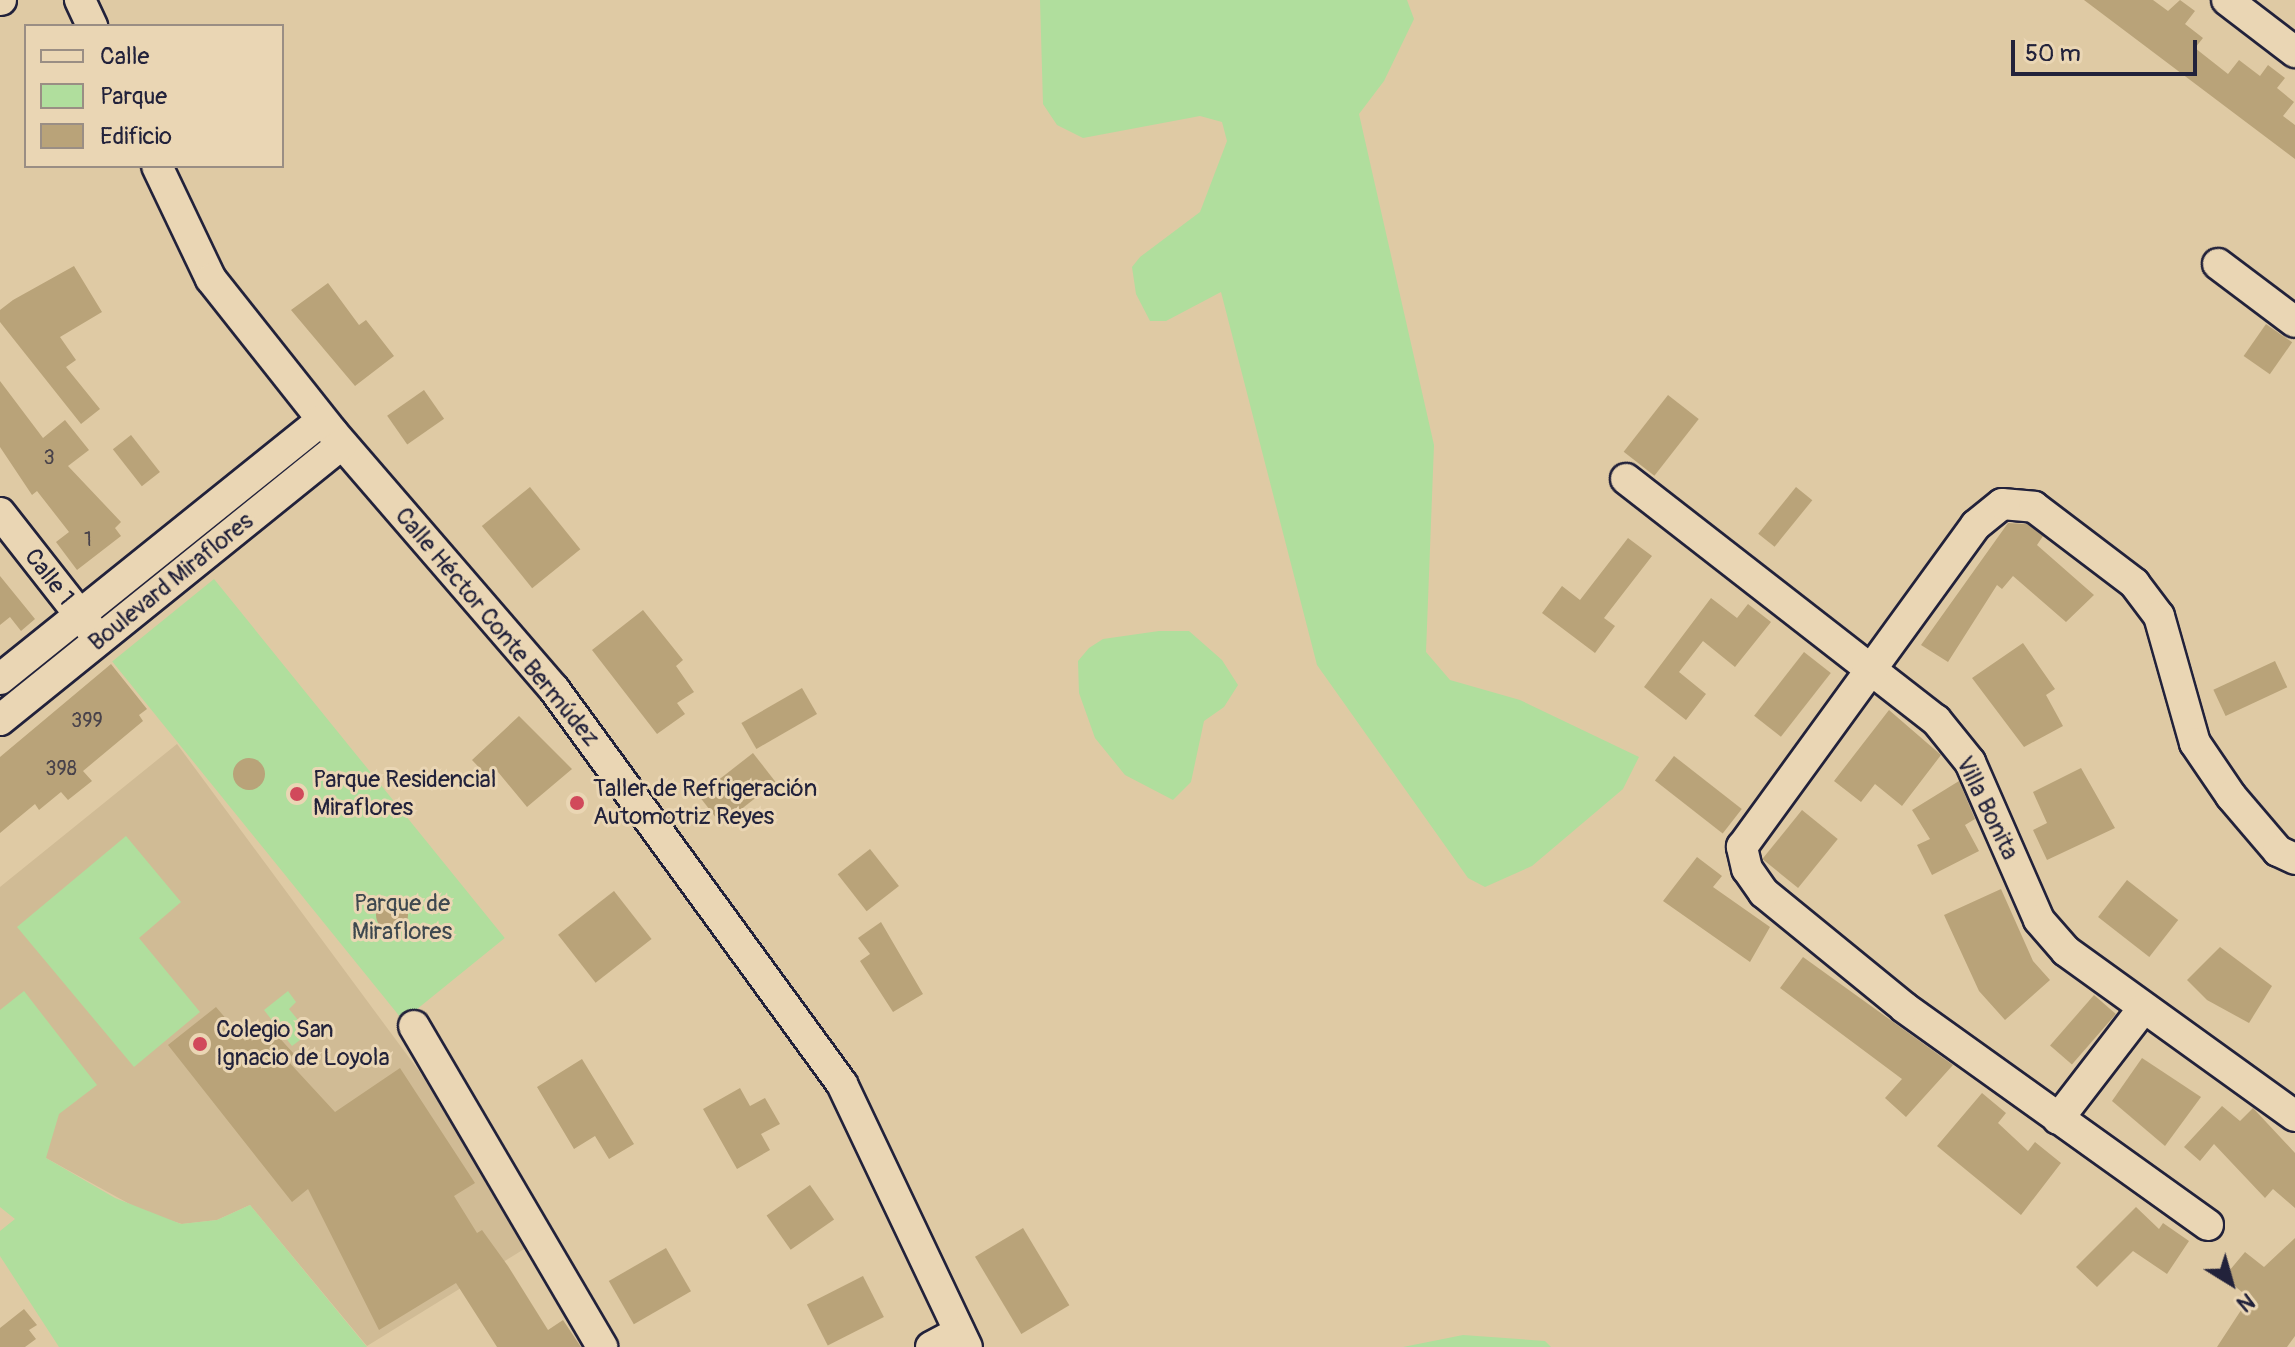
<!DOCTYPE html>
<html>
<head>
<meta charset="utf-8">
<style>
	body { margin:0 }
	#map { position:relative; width:2295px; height:1347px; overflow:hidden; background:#dfcaa4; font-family:Pangolin,sans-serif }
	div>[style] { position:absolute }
	.built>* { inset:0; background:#d0bb95 }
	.green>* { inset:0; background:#b0de9d; transform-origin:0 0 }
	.building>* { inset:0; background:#b9a379; transform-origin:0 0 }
	.round { border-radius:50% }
	.roads { filter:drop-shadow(2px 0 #22223b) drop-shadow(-2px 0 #22223b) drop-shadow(0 2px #22223b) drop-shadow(0 -2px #22223b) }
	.minor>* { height:30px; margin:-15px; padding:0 15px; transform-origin:15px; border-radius:15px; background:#ead6b4 }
	.dots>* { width:22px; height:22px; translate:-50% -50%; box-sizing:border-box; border:4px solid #ead6b4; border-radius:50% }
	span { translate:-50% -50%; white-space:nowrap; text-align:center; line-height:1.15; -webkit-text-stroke:6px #ead6b4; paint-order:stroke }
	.number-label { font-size:20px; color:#48424a }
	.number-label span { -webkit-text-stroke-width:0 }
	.street-label { font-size:24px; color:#22223b }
	.poi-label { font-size:24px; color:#22223b }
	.left { translate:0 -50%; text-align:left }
	.park-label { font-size:24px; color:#3e484f }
	.legend { position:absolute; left:24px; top:24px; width:260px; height:144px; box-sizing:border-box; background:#ead6b4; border:2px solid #9a8e84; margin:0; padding:10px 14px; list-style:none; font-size:24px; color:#22223b }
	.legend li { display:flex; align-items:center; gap:16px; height:40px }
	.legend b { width:40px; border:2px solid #9a8e84 }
	.north { position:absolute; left:2191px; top:1243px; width:80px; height:80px; -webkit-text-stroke:6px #ead6b4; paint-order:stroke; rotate:143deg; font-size:22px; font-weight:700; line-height:32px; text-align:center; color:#22223b }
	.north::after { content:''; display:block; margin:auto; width:28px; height:36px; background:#22223b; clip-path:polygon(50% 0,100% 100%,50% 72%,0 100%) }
	.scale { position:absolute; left:2011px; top:40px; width:186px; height:36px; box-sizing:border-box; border:4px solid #22223b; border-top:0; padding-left:10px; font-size:24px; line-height:28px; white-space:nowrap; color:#22223b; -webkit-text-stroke:6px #ead6b4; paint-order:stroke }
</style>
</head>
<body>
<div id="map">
	<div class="built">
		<div style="clip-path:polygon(177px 744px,419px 1071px,529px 1246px,367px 1346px,250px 1205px,217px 1220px,182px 1224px,146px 1213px,46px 1158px,0 1104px,0 887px)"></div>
	</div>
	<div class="green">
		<div style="clip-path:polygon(1040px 0,1407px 0,1414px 19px,1384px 81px,1359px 114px,1434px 445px,1426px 652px,1450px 680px,1520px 700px,1639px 757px,1623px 789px,1532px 866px,1485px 887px,1468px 878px,1317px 665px,1221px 292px,1166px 321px,1150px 321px,1136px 294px,1132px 267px,1140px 257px,1200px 212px,1227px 141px,1222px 122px,1200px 116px,1083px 138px,1057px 125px,1043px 104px)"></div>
		<div style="left:214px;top:579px;width:462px;height:131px;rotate:51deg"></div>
		<div style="clip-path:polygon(1159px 631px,1189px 631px,1222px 660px,1238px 685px,1224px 707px,1204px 721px,1191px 782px,1173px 800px,1125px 775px,1095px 738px,1079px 693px,1078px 661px,1089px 648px,1103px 639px)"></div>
		<div style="clip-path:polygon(126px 836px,181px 902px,139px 938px,200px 1012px,134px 1067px,17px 927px)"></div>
		<div style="clip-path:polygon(24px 991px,97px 1085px,59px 1114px,46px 1158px,115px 1198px,181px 1224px,217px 1220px,250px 1205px,367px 1347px,59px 1347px,0 1256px,0 1231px,15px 1219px,0 1207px,0 1010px)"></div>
		<div style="clip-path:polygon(288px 991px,296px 1002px,289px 1009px,303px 1026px,311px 1021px,316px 1028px,292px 1046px,264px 1010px)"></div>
		<div style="clip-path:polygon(1463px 1335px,1545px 1341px,1551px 1347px,1403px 1347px)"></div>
	</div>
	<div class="building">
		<div style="clip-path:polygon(2084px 0,2153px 0,2168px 11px,2180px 0,2195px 11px,2185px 24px,2203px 38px,2195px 48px,2228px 74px,2239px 60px,2260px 76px,2268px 65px,2285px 78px,2277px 88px,2294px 102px,2283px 116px,2295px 125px,2295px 159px)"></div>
		<div style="clip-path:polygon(74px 266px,102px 312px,60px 337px,76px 360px,66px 367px,100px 409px,81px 424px,0 322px,0 310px,13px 300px)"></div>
		<div style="clip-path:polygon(328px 283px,359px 325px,366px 320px,394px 356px,355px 386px,291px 310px)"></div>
		<div style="left:2266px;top:324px;width:32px;height:39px;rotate:35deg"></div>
		<div style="clip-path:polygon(0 381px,43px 438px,65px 420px,89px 450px,68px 466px,121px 522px,115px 528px,121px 536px,77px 570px,56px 542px,69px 532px,37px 491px,32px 495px,0 447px)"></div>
		<div style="left:424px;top:390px;width:35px;height:45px;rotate:55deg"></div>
		<div style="left:1668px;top:395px;width:39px;height:72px;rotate:38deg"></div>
		<div style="left:131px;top:435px;width:47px;height:23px;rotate:52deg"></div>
		<div style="left:530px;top:487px;width:80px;height:62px;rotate:51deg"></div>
		<div style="left:1796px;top:487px;width:21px;height:60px;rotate:39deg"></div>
		<div style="clip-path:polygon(2008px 523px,2027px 524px,2043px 536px,2037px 545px,2094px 595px,2066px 622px,2013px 576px,2002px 589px,1997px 585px,1948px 662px,1921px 645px)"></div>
		<div style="clip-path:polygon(1628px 538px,1652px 556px,1604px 618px,1615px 626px,1595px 653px,1542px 613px,1562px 586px,1580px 600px)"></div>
		<div style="clip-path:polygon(0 576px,35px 619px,21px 631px,10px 617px,0 625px)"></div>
		<div style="clip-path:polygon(1711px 598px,1737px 618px,1748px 604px,1771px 622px,1735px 667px,1703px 641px,1679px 672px,1706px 694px,1686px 720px,1644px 687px)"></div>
		<div style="clip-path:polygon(643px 610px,683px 660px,676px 666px,694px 692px,677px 703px,685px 714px,657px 734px,592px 650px)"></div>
		<div style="clip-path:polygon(2023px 643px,2055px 689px,2046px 695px,2063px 726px,2024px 747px,1972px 678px)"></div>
		<div style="left:1804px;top:652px;width:34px;height:81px;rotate:38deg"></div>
		<div style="left:2275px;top:661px;width:29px;height:68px;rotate:65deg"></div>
		<div style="clip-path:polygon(111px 664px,147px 709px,139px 715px,143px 721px,83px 771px,92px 781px,68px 800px,61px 792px,39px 810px,35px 804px,0 833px,0 757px)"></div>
		<div style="left:802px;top:688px;width:30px;height:70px;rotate:60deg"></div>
		<div style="clip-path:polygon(1889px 710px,1941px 755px,1902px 806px,1875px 784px,1861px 802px,1834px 781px)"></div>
		<div style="clip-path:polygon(519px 716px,572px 769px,527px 807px,498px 772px,490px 779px,472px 760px)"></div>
		<div style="left:753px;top:753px;width:37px;height:69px;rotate:52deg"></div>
		<div style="left:1674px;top:756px;width:86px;height:31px;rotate:38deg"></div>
		<div class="round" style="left:233px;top:758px;width:32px;height:32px"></div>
		<div style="clip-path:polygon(2081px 768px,2115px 828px,2047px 860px,2033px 830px,2047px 823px,2033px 792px)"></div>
		<div style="clip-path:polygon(1959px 781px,1975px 819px,1965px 825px,1979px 851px,1932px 875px,1917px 845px,1930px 839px,1912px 810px)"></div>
		<div style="left:1802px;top:810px;width:46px;height:63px;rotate:39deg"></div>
		<div style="left:870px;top:849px;width:47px;height:41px;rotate:52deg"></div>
		<div style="clip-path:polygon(1697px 857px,1722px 876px,1713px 887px,1770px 927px,1750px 962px,1663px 901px)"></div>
		<div style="left:2127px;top:880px;width:65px;height:47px;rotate:38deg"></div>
		<div style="clip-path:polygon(2001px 889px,2033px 961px,2050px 980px,2005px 1020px,1979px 991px,1944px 915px)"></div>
		<div style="left:614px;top:891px;width:61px;height:71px;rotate:52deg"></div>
		<div class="round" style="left:376px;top:899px;width:32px;height:32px"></div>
		<div style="clip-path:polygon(881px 922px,923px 994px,893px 1012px,860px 961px,870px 954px,858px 938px)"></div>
		<div style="clip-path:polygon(2220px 947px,2272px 986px,2249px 1023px,2207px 1000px,2187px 980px)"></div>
		<div style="clip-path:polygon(1803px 957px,1953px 1065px,1906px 1117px,1885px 1098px,1902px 1079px,1780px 988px)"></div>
		<div style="left:2094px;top:995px;width:29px;height:67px;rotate:41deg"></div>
		<div style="clip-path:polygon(216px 1007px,245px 1041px,266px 1023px,294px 1054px,287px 1060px,335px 1112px,400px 1068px,475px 1183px,454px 1196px,477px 1233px,482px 1230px,508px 1266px,548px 1330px,563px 1320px,581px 1347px,497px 1347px,456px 1283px,379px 1330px,308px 1189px,292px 1202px,168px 1045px)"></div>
		<div style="clip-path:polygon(2142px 1058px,2201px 1097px,2165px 1146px,2112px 1101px)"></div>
		<div style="clip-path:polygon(582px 1059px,634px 1144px,609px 1159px,595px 1136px,574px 1149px,537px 1087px)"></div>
		<div style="clip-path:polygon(740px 1088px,750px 1106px,765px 1098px,780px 1124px,761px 1134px,770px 1150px,737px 1169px,703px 1109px)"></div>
		<div style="clip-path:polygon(1982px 1093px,2006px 1113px,1998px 1123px,2028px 1151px,2035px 1142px,2061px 1163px,2021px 1215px,1937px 1146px)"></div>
		<div style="clip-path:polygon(2222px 1106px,2240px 1121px,2253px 1108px,2295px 1153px,2295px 1208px,2273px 1189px,2265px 1198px,2214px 1144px,2200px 1161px,2184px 1147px)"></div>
		<div style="left:810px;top:1185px;width:42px;height:53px;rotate:55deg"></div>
		<div style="clip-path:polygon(2136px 1207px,2159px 1229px,2163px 1223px,2189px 1241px,2167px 1274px,2133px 1251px,2097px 1287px,2076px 1267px)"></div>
		<div style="left:1023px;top:1228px;width:90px;height:56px;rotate:59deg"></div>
		<div style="clip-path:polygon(2295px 1238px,2295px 1336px,2287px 1347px,2217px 1347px,2249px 1298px,2224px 1277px,2245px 1252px,2264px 1267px)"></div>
		<div style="left:666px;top:1248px;width:50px;height:66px;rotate:60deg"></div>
		<div style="left:863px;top:1276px;width:46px;height:63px;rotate:63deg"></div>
		<div style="clip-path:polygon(24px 1309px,37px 1325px,29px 1330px,36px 1339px,25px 1347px,0 1347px,0 1328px)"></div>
	</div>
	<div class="roads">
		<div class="minor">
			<div style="left:0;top:0;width:1px"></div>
			<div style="left:80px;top:0;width:29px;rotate:65deg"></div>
			<div style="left:2227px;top:0;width:86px;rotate:37.4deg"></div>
			<div style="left:157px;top:166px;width:125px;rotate:64.5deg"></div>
			<div style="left:211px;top:279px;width:196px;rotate:51.6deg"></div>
			<div style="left:333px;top:433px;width:338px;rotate:49.2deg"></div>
			<div style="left:554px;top:689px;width:489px;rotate:53.9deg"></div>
			<div style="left:842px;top:1084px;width:291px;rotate:64.6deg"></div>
			<div style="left:2218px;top:264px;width:96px;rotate:37deg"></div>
			<div style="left:1626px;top:479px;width:393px;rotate:37.9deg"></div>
			<div style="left:1936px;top:720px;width:54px;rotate:51deg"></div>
			<div style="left:1970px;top:762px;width:172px;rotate:66.4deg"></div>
			<div style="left:2039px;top:920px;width:41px;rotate:48.9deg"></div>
			<div style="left:2066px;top:951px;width:282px;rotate:35.8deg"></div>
			<div style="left:0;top:513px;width:147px;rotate:51.9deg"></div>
			<div style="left:0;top:679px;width:413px;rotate:-38.8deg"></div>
			<div style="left:0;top:720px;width:439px;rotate:-38.9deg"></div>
			<div style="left:414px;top:1026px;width:372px;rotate:59.6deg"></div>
			<div style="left:2058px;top:1119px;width:138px;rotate:-52.4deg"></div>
			<div style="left:2208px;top:1225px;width:374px;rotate:-144.4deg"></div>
			<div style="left:1904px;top:1007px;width:181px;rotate:-140.8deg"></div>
			<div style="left:1764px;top:893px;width:29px;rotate:-125deg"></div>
			<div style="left:1747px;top:869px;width:23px;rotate:-103deg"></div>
			<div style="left:1742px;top:847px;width:398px;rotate:-54deg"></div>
			<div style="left:1976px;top:525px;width:33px;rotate:-39deg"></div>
			<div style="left:2002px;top:504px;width:32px;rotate:5deg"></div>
			<div style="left:2034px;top:507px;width:126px;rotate:37.2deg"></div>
			<div style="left:2134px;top:583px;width:41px;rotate:52.9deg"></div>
			<div style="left:2159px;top:616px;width:132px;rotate:74.2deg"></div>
			<div style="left:2195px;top:743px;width:64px;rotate:55.8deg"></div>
			<div style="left:2231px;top:796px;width:72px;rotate:49.5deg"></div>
			<div style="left:2278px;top:851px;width:19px;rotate:25deg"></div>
			<div style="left:931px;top:1347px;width:32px;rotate:-28deg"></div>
		</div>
	</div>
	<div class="dots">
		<div style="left:297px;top:794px;background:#d1495b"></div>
		<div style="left:577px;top:803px;background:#d1495b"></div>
		<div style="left:200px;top:1044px;background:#d1495b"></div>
	</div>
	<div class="number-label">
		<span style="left:49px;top:457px">3</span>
		<span style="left:88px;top:539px">1</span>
		<span style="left:87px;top:720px">399</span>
		<span style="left:61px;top:768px">398</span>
	</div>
	<div class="street-label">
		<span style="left:49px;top:577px;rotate:52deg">Calle 1</span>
		<span style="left:171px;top:582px;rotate:-39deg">Boulevard Miraflores</span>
		<span style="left:497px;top:627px;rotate:50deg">Calle Héctor Conte Bermúdez</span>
		<span style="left:1987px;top:808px;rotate:64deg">Villa Bonita</span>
	</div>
	<div class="poi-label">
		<span class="left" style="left:313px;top:794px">Parque Residencial<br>Miraflores</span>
		<span class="left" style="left:593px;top:803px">Taller de Refrigeración<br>Automotriz Reyes</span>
		<span class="left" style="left:216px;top:1044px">Colegio San<br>Ignacio de Loyola</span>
	</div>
	<div class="park-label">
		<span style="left:402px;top:918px">Parque de<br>Miraflores</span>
	</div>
	<ul class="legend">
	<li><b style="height:10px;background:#ead6b4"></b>Calle</li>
	<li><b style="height:22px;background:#b0de9d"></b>Parque</li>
	<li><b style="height:22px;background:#b9a379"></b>Edificio</li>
	</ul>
	<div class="north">N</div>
	<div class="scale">50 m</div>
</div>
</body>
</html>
